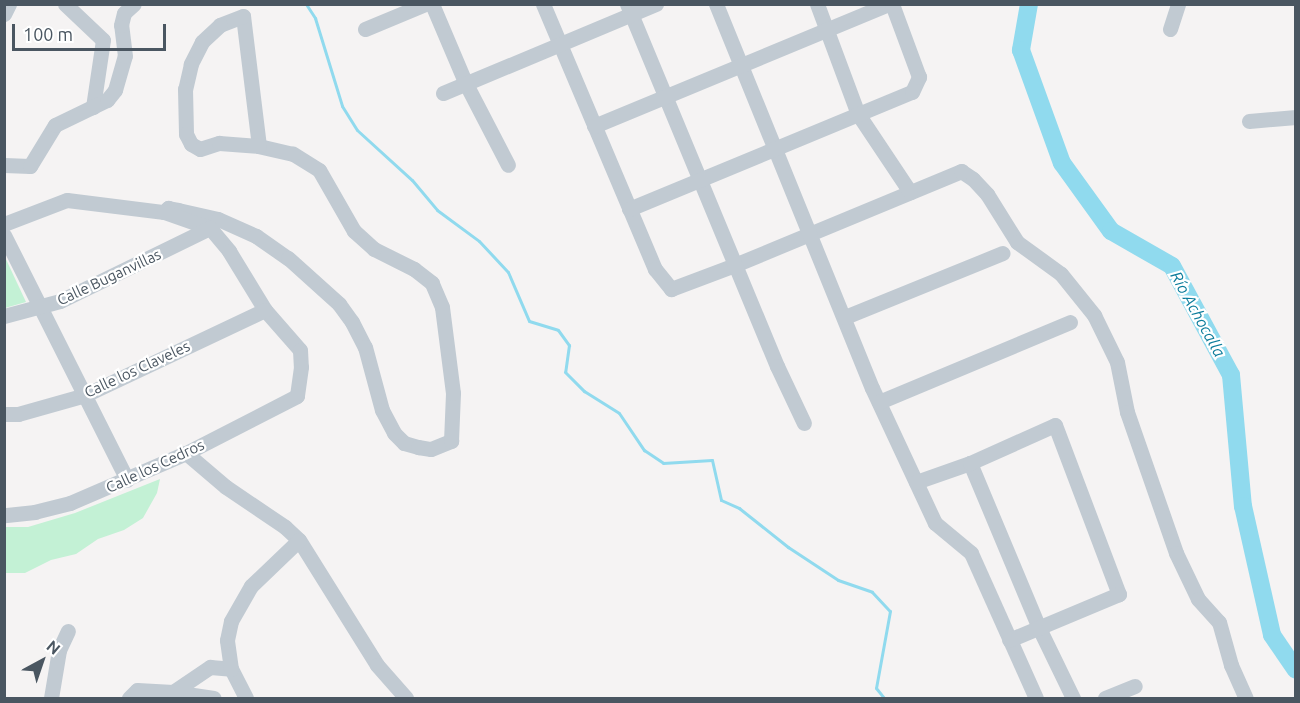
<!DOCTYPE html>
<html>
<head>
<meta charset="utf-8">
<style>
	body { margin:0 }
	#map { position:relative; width:1300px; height:703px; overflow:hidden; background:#f5f3f3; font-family:Ubuntu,sans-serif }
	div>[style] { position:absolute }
	.green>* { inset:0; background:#c3f1d5 }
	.stream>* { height:3px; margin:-1.5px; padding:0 1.5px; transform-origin:1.5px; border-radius:1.5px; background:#90daee }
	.river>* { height:18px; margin:-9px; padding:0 9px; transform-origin:9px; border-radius:9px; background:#90daee }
	.minor>* { height:15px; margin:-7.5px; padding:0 7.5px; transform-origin:7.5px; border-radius:7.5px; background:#c1cad2 }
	span { translate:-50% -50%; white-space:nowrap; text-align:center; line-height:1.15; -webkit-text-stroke:4.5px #fff; paint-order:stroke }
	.street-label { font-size:15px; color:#4a5661 }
	.water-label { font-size:16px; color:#0c7c9b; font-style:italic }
	.frame { position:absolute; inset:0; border:6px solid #4a5661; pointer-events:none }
	.north { position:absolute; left:12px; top:631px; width:60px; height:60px; -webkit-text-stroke:4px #fff; paint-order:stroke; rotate:40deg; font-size:16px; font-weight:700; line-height:24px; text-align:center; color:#4a5661 }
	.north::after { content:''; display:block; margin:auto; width:21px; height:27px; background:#4a5661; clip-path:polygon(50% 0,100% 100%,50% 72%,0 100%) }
	.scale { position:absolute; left:12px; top:24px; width:154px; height:27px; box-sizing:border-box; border:3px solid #4a5661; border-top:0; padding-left:8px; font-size:18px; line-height:21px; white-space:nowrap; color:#4a5661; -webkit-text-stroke:4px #fff; paint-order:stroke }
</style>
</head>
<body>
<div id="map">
	<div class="green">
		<div style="clip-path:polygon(4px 255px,26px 302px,5px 308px,4px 308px)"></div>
		<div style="clip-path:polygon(160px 479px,157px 493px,143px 518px,124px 530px,98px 539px,76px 554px,51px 560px,25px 573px,5px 573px,5px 527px,28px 527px,75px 513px)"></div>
	</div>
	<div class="stream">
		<div style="left:306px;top:4px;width:17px;rotate:57deg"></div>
		<div style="left:315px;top:18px;width:92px;rotate:72.9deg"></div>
		<div style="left:342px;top:106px;width:28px;rotate:58deg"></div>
		<div style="left:357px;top:130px;width:74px;rotate:42.3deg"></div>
		<div style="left:412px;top:180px;width:39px;rotate:50deg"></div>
		<div style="left:437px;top:210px;width:52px;rotate:36.4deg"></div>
		<div style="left:479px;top:241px;width:42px;rotate:46.9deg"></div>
		<div style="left:508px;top:272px;width:53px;rotate:66.8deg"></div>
		<div style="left:529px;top:321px;width:30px;rotate:17deg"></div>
		<div style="left:558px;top:330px;width:19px;rotate:54deg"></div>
		<div style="left:569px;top:345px;width:27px;rotate:98deg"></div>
		<div style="left:565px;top:372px;width:27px;rotate:45deg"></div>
		<div style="left:584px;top:391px;width:41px;rotate:32.2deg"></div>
		<div style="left:619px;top:413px;width:45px;rotate:56deg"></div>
		<div style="left:644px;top:450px;width:23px;rotate:34deg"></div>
		<div style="left:663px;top:463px;width:49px;rotate:-3.5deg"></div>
		<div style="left:712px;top:460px;width:41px;rotate:77.3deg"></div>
		<div style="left:721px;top:500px;width:20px;rotate:24deg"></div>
		<div style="left:739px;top:508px;width:63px;rotate:38.5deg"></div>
		<div style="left:788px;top:547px;width:60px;rotate:33.4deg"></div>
		<div style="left:838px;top:580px;width:36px;rotate:19deg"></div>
		<div style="left:872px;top:592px;width:26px;rotate:47deg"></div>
		<div style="left:890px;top:611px;width:78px;rotate:100.3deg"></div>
		<div style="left:876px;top:688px;width:13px;rotate:51deg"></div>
	</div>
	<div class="river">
		<div style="left:1029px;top:4px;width:47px;rotate:99.9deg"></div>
		<div style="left:1021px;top:50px;width:120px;rotate:70.1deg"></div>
		<div style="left:1062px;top:163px;width:84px;rotate:54.2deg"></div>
		<div style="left:1111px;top:231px;width:70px;rotate:29.8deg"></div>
		<div style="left:1172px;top:266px;width:124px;rotate:61.6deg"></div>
		<div style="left:1231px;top:375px;width:132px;rotate:84.8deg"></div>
		<div style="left:1243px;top:506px;width:132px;rotate:77.3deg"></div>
		<div style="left:1272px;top:635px;width:42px;rotate:55.6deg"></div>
	</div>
	<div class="minor">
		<div style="left:65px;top:4px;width:52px;rotate:43.5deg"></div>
		<div style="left:103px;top:40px;width:68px;rotate:98.5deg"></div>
		<div style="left:432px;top:4px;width:87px;rotate:67deg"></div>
		<div style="left:466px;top:84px;width:91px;rotate:62.6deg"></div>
		<div style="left:543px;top:4px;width:288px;rotate:67.1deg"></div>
		<div style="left:655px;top:269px;width:26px;rotate:51deg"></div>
		<div style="left:671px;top:289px;width:71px;rotate:-20.7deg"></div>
		<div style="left:737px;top:264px;width:243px;rotate:-22.5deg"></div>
		<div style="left:961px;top:171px;width:14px;rotate:34deg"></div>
		<div style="left:973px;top:179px;width:21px;rotate:47deg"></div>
		<div style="left:987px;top:194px;width:57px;rotate:58deg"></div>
		<div style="left:1017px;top:242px;width:54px;rotate:36deg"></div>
		<div style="left:1061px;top:274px;width:53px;rotate:51.2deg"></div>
		<div style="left:1094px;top:315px;width:52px;rotate:63.9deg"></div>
		<div style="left:1117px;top:362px;width:51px;rotate:78.7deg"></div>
		<div style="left:1127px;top:412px;width:149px;rotate:70.8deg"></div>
		<div style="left:1176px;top:553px;width:51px;rotate:64.4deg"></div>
		<div style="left:1198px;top:599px;width:31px;rotate:48deg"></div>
		<div style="left:1219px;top:622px;width:45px;rotate:74.4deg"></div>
		<div style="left:1231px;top:665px;width:36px;rotate:66deg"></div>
		<div style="left:627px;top:4px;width:392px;rotate:67.5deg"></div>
		<div style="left:777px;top:366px;width:63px;rotate:64.7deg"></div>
		<div style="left:716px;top:4px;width:414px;rotate:67.9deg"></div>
		<div style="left:872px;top:388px;width:149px;rotate:65deg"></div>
		<div style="left:935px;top:523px;width:47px;rotate:39.8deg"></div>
		<div style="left:971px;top:553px;width:159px;rotate:65.9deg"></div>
		<div style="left:817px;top:4px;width:117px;rotate:69.6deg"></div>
		<div style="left:858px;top:114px;width:94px;rotate:56.3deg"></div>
		<div style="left:4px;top:14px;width:11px;rotate:-63deg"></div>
		<div style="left:365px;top:29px;width:65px;rotate:-22.6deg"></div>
		<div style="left:1170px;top:29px;width:26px;rotate:-72deg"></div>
		<div style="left:443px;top:93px;width:231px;rotate:-22.7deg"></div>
		<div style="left:1249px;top:121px;width:47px;rotate:-4.9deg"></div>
		<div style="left:594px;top:126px;width:318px;rotate:-22.5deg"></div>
		<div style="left:4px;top:165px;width:26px;rotate:2deg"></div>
		<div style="left:30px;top:166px;width:48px;rotate:-58.6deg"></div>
		<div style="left:55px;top:125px;width:58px;rotate:-25.7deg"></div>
		<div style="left:107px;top:100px;width:13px;rotate:-51deg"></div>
		<div style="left:115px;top:90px;width:35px;rotate:-74deg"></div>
		<div style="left:125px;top:56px;width:31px;rotate:-97deg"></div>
		<div style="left:121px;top:25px;width:12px;rotate:-76deg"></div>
		<div style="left:124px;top:13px;width:13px;rotate:-42deg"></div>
		<div style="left:629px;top:209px;width:306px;rotate:-22.5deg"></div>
		<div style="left:912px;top:92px;width:17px;rotate:-65deg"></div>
		<div style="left:919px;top:77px;width:78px;rotate:-110.3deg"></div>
		<div style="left:164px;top:212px;width:6px;rotate:-45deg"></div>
		<div style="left:168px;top:208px;width:10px;rotate:11deg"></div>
		<div style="left:178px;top:210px;width:41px;rotate:12.7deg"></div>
		<div style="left:218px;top:219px;width:42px;rotate:24.1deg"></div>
		<div style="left:256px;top:236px;width:39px;rotate:35deg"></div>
		<div style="left:288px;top:258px;width:69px;rotate:42deg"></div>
		<div style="left:339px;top:304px;width:22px;rotate:54deg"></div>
		<div style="left:352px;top:322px;width:28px;rotate:63deg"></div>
		<div style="left:365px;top:347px;width:65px;rotate:74.9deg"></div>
		<div style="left:382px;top:410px;width:26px;rotate:62deg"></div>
		<div style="left:394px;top:433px;width:14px;rotate:45deg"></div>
		<div style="left:404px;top:443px;width:15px;rotate:16deg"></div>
		<div style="left:418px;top:447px;width:13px;rotate:9deg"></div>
		<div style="left:431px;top:449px;width:22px;rotate:-22deg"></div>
		<div style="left:451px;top:441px;width:48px;rotate:-87.6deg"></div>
		<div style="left:453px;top:393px;width:87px;rotate:-97.3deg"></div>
		<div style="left:442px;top:307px;width:26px;rotate:-113deg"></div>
		<div style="left:432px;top:283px;width:23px;rotate:-142deg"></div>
		<div style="left:414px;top:269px;width:45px;rotate:-153.4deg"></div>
		<div style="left:374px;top:249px;width:27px;rotate:-138deg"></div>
		<div style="left:354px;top:231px;width:70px;rotate:-119.8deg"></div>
		<div style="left:319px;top:170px;width:31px;rotate:-148deg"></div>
		<div style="left:293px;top:154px;width:35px;rotate:-167deg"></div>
		<div style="left:259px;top:146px;width:131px;rotate:-97deg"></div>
		<div style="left:243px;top:16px;width:25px;rotate:159deg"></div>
		<div style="left:220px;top:25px;width:25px;rotate:137deg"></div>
		<div style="left:202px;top:42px;width:25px;rotate:117deg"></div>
		<div style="left:191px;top:64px;width:26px;rotate:103deg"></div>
		<div style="left:185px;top:89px;width:45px;rotate:88.7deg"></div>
		<div style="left:186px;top:134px;width:11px;rotate:63deg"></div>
		<div style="left:191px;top:144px;width:10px;rotate:29deg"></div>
		<div style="left:200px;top:149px;width:20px;rotate:-18deg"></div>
		<div style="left:219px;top:143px;width:40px;rotate:4.3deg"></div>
		<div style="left:4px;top:224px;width:67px;rotate:-20.9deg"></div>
		<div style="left:67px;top:200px;width:98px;rotate:7.1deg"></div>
		<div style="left:164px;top:212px;width:49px;rotate:19.2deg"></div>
		<div style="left:210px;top:228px;width:30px;rotate:50deg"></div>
		<div style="left:229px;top:251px;width:69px;rotate:58.6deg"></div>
		<div style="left:265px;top:310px;width:53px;rotate:48.8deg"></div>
		<div style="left:300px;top:350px;width:17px;rotate:87deg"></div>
		<div style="left:301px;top:367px;width:29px;rotate:98deg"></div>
		<div style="left:297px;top:396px;width:125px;rotate:152.8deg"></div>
		<div style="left:186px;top:453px;width:126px;rotate:156.7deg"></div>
		<div style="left:70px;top:503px;width:36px;rotate:166deg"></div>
		<div style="left:35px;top:512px;width:31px;rotate:174deg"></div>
		<div style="left:4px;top:235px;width:274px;rotate:63.3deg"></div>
		<div style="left:4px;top:316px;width:58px;rotate:-15deg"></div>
		<div style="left:60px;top:301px;width:167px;rotate:-26deg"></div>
		<div style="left:845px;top:317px;width:170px;rotate:-22.1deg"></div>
		<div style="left:879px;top:402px;width:207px;rotate:-22.7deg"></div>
		<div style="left:4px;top:414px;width:14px"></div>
		<div style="left:18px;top:414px;width:70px;rotate:-15.8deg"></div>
		<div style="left:85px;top:395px;width:199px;rotate:-25.3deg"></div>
		<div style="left:186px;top:453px;width:52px;rotate:40.4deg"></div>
		<div style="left:226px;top:487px;width:71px;rotate:34.1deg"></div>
		<div style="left:285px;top:527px;width:19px;rotate:43deg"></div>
		<div style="left:299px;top:540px;width:147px;rotate:58deg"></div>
		<div style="left:377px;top:665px;width:44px;rotate:48.7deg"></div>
		<div style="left:970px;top:463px;width:179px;rotate:67.3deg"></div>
		<div style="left:1039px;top:628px;width:78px;rotate:64.1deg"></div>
		<div style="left:916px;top:482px;width:57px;rotate:-19.4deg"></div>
		<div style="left:970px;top:463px;width:93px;rotate:-24.1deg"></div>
		<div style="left:1055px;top:425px;width:181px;rotate:69.3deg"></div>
		<div style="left:1119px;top:594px;width:119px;rotate:157.3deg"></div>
		<div style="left:173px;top:692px;width:41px;rotate:8.3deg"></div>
		<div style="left:51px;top:698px;width:49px;rotate:-80.5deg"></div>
		<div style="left:59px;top:650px;width:21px;rotate:-65deg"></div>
		<div style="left:129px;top:698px;width:11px;rotate:-45deg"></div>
		<div style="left:137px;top:690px;width:36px;rotate:3deg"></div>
		<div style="left:173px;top:692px;width:45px;rotate:-34deg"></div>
		<div style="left:210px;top:667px;width:21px;rotate:5deg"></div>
		<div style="left:246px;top:698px;width:33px;rotate:-117deg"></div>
		<div style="left:231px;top:669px;width:29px;rotate:-98deg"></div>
		<div style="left:227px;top:640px;width:19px;rotate:-78deg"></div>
		<div style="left:231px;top:621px;width:40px;rotate:-60.3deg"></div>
		<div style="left:251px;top:586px;width:66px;rotate:-43.8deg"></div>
		<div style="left:1105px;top:698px;width:32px;rotate:-22deg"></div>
	</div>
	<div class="street-label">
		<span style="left:109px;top:277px;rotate:-25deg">Calle Buganvillas</span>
		<span style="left:137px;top:369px;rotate:-25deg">Calle los Claveles</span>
		<span style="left:155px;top:466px;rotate:-25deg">Calle los Cedros</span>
	</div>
	<div class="water-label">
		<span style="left:1198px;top:314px;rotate:61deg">Río Achocalla</span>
	</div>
	<div class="frame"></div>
	<div class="north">N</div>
	<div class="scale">100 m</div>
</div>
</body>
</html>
